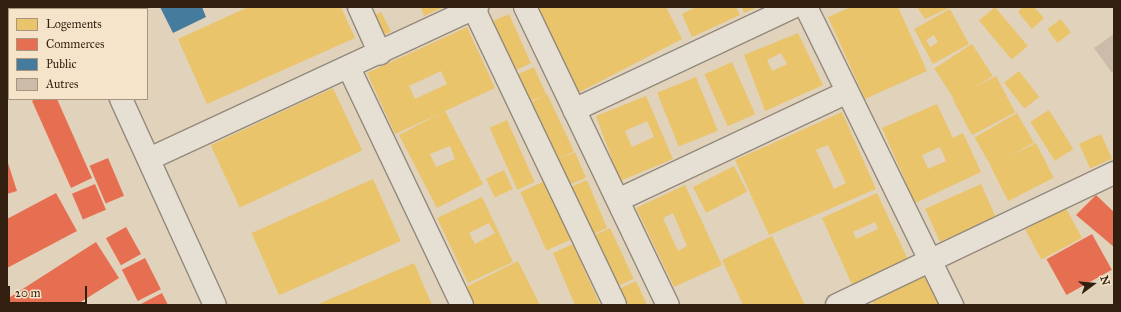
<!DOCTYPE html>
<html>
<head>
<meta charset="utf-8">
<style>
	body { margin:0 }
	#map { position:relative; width:1121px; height:312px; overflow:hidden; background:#e1d2bc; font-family:"IM FELL Great Primer",serif }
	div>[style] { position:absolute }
	.homes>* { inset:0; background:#e9c46a; transform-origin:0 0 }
	.shops>* { inset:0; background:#e76f51; transform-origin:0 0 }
	.public>* { inset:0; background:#457b9d }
	.building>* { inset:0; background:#cdbbaa }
	.roads { filter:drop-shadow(1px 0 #93897b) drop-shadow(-1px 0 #93897b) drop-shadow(0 1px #93897b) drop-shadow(0 -1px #93897b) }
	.minor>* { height:22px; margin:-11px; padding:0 11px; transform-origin:11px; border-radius:11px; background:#e6dfd4 }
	span { translate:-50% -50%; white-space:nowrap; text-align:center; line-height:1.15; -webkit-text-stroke:4px #f5e4ca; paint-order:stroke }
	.frame { position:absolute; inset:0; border:8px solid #331f10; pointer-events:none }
	.legend { position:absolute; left:8px; top:8px; width:140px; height:92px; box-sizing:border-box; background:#f5e4ca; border:1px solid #a79580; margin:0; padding:5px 7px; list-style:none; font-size:12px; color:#331f10 }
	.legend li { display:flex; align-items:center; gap:8px; height:20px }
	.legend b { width:20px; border:1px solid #a79580 }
	.north { position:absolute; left:1073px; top:264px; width:40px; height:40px; -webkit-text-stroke:3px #f5e4ca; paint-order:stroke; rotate:74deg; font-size:11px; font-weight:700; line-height:16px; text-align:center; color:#331f10 }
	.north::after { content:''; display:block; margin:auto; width:14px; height:18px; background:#331f10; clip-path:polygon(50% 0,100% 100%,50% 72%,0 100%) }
	.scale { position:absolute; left:8px; top:286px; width:79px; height:18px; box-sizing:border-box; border:2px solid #331f10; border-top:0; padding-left:5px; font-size:12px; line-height:14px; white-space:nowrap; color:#331f10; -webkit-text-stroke:3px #f5e4ca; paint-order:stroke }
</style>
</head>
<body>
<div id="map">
	<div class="homes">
		<div style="clip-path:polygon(248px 7px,341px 7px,355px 38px,207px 104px,178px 39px)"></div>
		<div style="clip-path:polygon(421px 7px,444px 7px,424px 16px)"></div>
		<div style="clip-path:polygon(534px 7px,666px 7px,682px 39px,578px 93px)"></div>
		<div style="clip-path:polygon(696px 7px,736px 7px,740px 15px,692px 37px,682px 14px)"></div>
		<div style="clip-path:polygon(742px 7px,758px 7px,744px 13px)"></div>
		<div style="clip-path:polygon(851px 7px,898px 7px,927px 71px,865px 99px,828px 17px)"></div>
		<div style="clip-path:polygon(917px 7px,951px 7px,925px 19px)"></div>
		<div style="left:995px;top:7px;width:51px;height:21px;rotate:50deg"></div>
		<div style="clip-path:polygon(1023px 7px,1034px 7px,1044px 18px,1032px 29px,1018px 12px)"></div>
		<div style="clip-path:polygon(evenodd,950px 9px,969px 44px,933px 64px,914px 29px,950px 9px,934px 35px,938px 42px,930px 47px,926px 40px,934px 35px)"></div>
		<div style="left:381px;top:12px;width:22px;height:13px;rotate:63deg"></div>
		<div style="left:509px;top:14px;width:54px;height:23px;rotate:66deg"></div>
		<div style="left:1061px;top:19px;width:17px;height:17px;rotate:54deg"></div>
		<div style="clip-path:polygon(evenodd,467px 27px,495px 88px,445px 111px,483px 184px,437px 208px,399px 135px,441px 113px,395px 134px,367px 73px,467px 27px,441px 71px,447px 84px,415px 99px,409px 86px,441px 71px,467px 27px,450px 146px,455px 159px,436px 167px,430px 154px,450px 146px)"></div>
		<div style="clip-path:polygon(evenodd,798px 33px,823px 85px,765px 111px,744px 55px,798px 33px,781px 53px,787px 64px,772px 71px,767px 60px,781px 53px)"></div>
		<div style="left:972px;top:44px;width:38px;height:45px;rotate:57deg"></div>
		<div style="left:732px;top:62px;width:57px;height:30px;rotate:66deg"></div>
		<div style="left:534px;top:67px;width:30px;height:17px;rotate:66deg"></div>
		<div style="left:1019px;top:71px;width:33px;height:19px;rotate:52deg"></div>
		<div style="left:996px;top:76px;width:41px;height:49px;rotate:62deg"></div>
		<div style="left:696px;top:77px;width:58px;height:42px;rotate:68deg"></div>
		<div style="left:333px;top:88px;width:69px;height:135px;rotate:65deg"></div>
		<div style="clip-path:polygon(547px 94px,574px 151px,549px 164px,534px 134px,554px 123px,544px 128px,532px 102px)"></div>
		<div style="clip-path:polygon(evenodd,646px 96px,673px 159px,620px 181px,596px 116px,646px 96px,647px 121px,654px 137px,632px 147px,625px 131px,647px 121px)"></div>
		<div style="clip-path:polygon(evenodd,937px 104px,953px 138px,963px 133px,981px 172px,915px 203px,882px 128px,937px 104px,940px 147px,946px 161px,928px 169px,922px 155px,940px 147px)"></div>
		<div style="left:1049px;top:110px;width:46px;height:22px;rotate:58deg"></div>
		<div style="clip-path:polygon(evenodd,842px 112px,876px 189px,769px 235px,735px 160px,842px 112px,828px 145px,846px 183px,834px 189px,816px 150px,828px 145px)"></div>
		<div style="left:1017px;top:113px;width:34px;height:49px;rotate:60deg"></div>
		<div style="left:507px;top:120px;width:68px;height:19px;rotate:66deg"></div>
		<div style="left:1101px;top:134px;width:27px;height:24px;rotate:66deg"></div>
		<div style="left:1036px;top:143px;width:39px;height:51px;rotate:63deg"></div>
		<div style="left:575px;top:152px;width:28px;height:20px;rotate:67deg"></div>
		<div style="left:734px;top:166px;width:29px;height:46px;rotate:63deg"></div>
		<div style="left:504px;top:170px;width:21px;height:20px;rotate:65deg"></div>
		<div style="left:373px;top:179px;width:68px;height:133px;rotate:66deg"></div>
		<div style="clip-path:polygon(587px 180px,607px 228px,580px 240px,569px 208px,590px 198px,573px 205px,566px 189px)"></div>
		<div style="left:545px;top:181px;width:64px;height:27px;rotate:66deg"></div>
		<div style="left:981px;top:184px;width:36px;height:61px;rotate:66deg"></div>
		<div style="clip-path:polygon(evenodd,685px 185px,722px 265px,674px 287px,636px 208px,685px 185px,673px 213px,687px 246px,678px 251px,663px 218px,673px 213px)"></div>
		<div style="clip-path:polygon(evenodd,877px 193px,910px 264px,854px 289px,822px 218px,877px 193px,875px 222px,878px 229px,856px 239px,853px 232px,875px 222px)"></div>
		<div style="clip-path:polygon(evenodd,482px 197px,513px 262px,468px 283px,437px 218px,482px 197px,489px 223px,495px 233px,475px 244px,469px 233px,489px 223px)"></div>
		<div style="left:1066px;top:208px;width:34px;height:46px;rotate:62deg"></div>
		<div style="left:610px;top:228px;width:56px;height:34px;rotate:65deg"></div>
		<div style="clip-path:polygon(772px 236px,805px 305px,743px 305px,722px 260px)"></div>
		<div style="clip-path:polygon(573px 244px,600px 305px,575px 305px,553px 253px)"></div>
		<div style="clip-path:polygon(518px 261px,540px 305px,475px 305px,466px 287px)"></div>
		<div style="clip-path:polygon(414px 263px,432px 305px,316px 305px)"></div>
		<div style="clip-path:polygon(924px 275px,939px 305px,874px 305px,872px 301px)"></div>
		<div style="clip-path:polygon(636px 281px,647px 305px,608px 305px,604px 296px)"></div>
	</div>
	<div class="shops">
		<div style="clip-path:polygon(7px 7px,39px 9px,9px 9px,9px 44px)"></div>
		<div style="clip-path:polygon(35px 99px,57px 99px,92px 178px,71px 188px,32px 101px)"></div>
		<div style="left:108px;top:158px;width:41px;height:20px;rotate:67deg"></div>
		<div style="clip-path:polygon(7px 160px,17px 191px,7px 194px)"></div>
		<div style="left:95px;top:184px;width:28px;height:25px;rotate:67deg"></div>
		<div style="clip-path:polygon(56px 193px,77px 231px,7px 268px,7px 219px)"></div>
		<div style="clip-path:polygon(1096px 195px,1114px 212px,1114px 247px,1076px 215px)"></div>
		<div style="left:126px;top:227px;width:31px;height:23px;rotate:61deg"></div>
		<div style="left:1092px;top:234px;width:41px;height:52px;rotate:61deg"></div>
		<div style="clip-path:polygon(96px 242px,119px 278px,76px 305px,7px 305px,7px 299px)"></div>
		<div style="left:145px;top:258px;width:35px;height:26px;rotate:63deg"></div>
		<div style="clip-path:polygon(162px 293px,168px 305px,139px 305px)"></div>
	</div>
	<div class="public">
		<div style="clip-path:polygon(160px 7px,202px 7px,206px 17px,173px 33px)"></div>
	</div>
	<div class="building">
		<div style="clip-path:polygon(1114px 34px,1114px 71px,1112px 73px,1094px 48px)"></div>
	</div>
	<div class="roads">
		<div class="minor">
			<div style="left:79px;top:7px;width:2px;rotate:63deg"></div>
			<div style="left:359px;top:7px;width:51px;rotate:65.9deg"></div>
			<div style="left:473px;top:7px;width:330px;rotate:64.5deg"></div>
			<div style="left:525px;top:7px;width:331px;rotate:64.4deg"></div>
			<div style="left:806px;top:7px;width:332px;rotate:63.9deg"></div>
			<div style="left:349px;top:68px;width:263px;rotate:64.5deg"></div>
			<div style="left:121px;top:99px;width:226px;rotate:65.5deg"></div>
			<div style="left:574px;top:110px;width:242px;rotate:-25.2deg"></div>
			<div style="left:149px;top:159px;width:362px;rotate:-24.9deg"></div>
			<div style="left:618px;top:200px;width:253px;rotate:-25.2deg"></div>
			<div style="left:837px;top:305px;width:307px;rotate:-25.5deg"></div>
		</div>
	</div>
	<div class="frame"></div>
	<ul class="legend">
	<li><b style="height:11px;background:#e9c46a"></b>Logements</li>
	<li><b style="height:11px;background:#e76f51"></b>Commerces</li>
	<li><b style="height:11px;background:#457b9d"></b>Public</li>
	<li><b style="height:11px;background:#cdbbaa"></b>Autres</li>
	</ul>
	<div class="north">N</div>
	<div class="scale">20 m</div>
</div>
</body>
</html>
